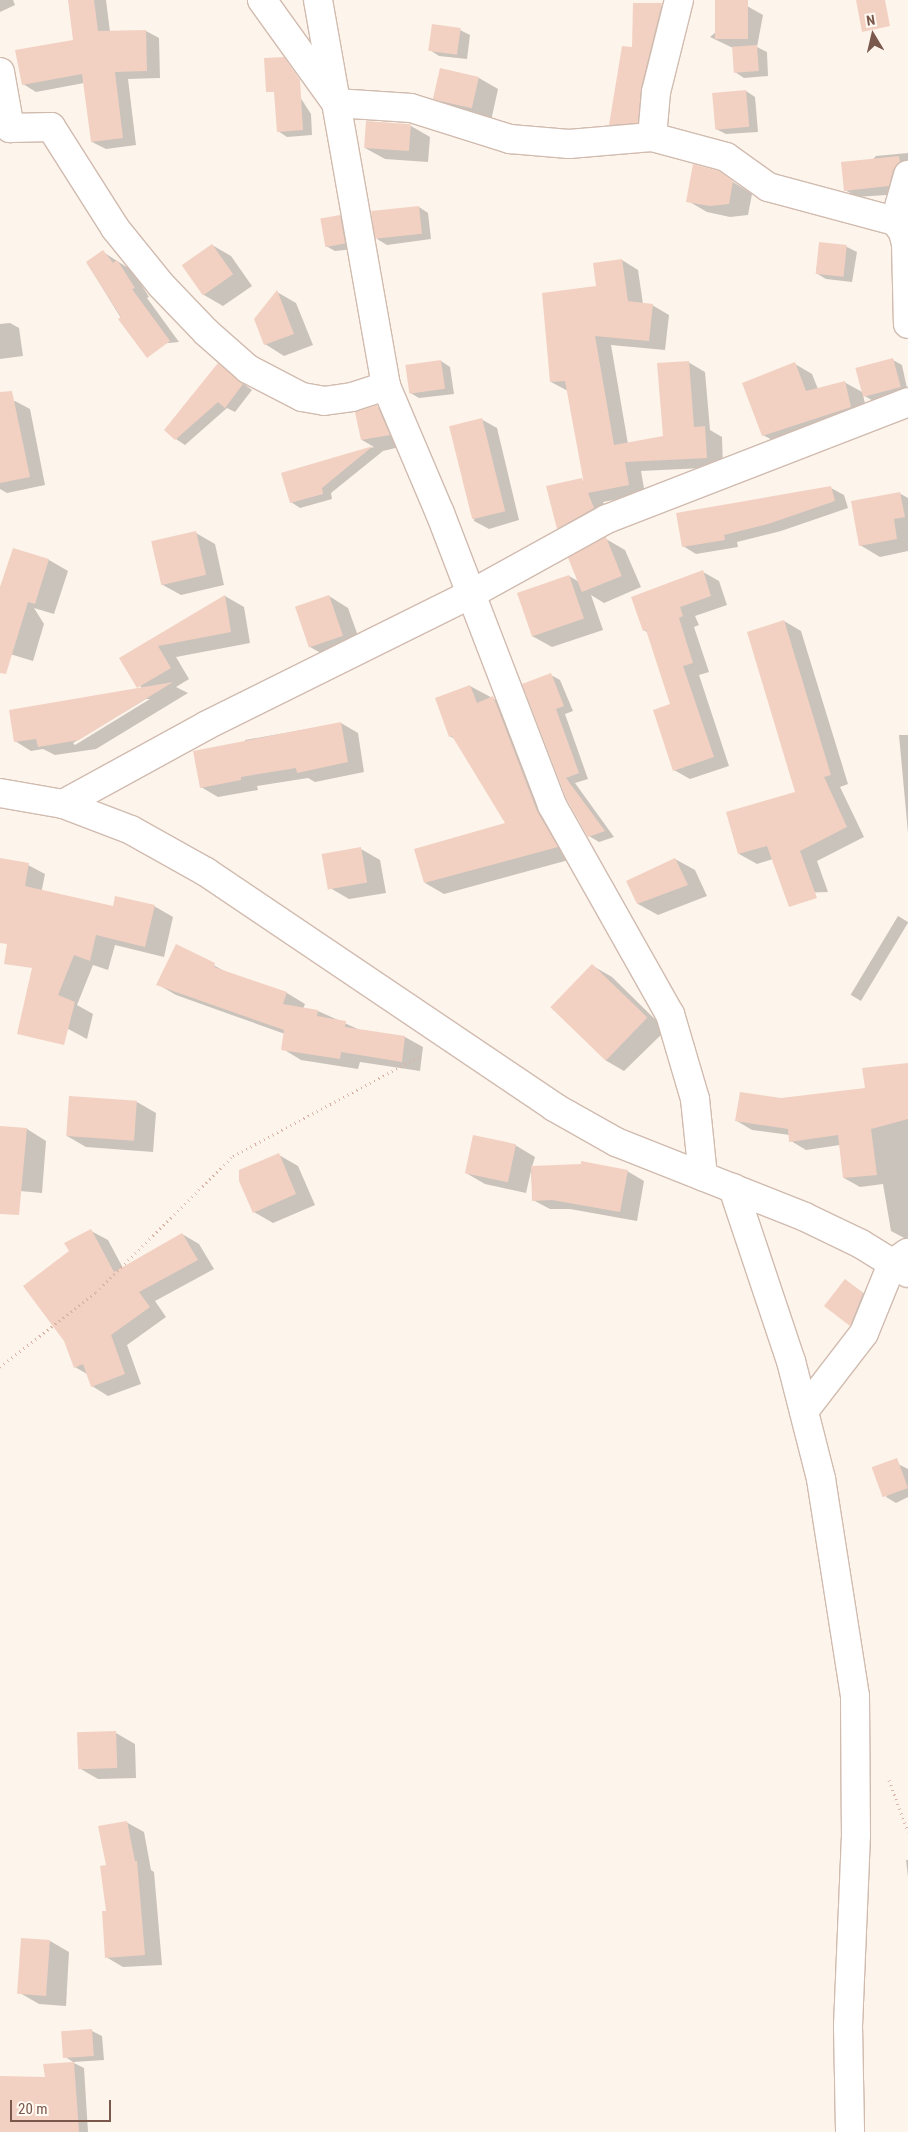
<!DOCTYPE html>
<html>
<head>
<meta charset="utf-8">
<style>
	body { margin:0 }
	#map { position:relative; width:908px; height:2132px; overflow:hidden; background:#fdf4eb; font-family:"Roboto Condensed",sans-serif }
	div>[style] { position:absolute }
	.shadow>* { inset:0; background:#0003; transform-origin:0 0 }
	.building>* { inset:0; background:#f3d1c2; transform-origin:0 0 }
	.path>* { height:3px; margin-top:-1.5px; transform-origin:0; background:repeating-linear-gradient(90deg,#d9b4a4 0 1px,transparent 0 5px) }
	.roads { filter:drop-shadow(1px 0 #d1bbaf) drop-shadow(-1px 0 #d1bbaf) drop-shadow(0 1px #d1bbaf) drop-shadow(0 -1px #d1bbaf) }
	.minor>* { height:28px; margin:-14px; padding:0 14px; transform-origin:14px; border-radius:14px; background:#fff }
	span { translate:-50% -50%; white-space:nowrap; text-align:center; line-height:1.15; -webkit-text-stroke:5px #fff9f2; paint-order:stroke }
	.north { position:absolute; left:848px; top:10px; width:50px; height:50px; -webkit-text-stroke:4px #fff9f2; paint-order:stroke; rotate:351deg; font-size:14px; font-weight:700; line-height:20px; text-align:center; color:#7a584c }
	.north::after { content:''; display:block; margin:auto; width:18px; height:22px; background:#7a584c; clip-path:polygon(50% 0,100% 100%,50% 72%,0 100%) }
	.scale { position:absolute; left:10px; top:2100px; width:101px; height:22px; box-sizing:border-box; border:2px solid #7a584c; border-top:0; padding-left:6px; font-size:15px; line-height:18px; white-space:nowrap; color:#7a584c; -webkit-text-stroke:4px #fff9f2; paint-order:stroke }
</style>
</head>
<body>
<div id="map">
	<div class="shadow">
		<div style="clip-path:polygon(0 0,13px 0,15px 5px,0 12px)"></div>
		<div style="clip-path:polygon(70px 0,106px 0,110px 32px,146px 31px,159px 38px,160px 78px,128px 79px,136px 145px,106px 149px,92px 142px,84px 83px,36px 92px,23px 84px,74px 41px)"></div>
		<div style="clip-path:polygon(662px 5px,676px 13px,652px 130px,626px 133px,611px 124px,633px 48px)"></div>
		<div style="clip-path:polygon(747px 6px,763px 15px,757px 47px,767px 52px,768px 76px,744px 78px,735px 72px,733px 48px,710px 37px)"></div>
		<div style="clip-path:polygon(460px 30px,470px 35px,467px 59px,439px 56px,430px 50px)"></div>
		<div style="clip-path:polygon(282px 69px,311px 114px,312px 135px,287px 137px,278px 131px)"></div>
		<div style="clip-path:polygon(441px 70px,479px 78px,498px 89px,491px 121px,454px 109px,435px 98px)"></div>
		<div style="clip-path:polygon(746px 91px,755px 97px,758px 132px,726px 134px,716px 129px)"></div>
		<div style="clip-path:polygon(411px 126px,430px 137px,428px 162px,385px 159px,365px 148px)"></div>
		<div style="clip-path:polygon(908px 153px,908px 172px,900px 194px,857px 197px,845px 190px,876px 156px)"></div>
		<div style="clip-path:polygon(719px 173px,752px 194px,748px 215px,730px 217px,707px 212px,688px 201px)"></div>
		<div style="clip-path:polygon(419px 207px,428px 213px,431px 239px,387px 245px,377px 239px)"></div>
		<div style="clip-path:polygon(340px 216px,349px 221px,354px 249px,335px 251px,326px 246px)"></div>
		<div style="clip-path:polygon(820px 243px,847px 247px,857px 252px,852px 282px,826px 279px,816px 273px)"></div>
		<div style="clip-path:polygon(212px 245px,231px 256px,252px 286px,223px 306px,204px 295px)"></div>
		<div style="clip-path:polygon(103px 252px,133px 271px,149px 297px,147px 298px,179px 342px,148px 345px,132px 336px,87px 263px)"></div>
		<div style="clip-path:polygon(622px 260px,638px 270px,643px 304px,652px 305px,669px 315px,665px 350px,611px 345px,628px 444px,664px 437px,688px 362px,705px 372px,710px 430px,722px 437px,723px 467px,641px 471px,645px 494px,603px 502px,610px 518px,575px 538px,558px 528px,581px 480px,585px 482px,568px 391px,551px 382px,598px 287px)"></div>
		<div style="clip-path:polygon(277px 292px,296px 303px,313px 345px,284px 356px,265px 344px)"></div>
		<div style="clip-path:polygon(10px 323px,19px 328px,23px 356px,0 359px,0 324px)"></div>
		<div style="clip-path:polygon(893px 360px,902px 365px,908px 393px,875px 402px,863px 395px,868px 417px,781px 445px,763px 435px,795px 364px,812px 374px,818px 389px,844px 382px,864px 393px)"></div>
		<div style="clip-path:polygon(441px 361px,450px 367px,454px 394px,419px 398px,409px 392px)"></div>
		<div style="clip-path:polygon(218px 365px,252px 390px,235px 412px,227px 408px,185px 445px,176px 439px)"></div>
		<div style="clip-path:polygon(15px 401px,30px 409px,45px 485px,7px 493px,0 489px,0 404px)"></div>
		<div style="clip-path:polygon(377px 407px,396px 418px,408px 445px,383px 451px,331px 493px,332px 499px,300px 508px,291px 502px,282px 473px,374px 447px,362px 440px)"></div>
		<div style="clip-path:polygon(481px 419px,497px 428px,519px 520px,489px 529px,474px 521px)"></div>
		<div style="clip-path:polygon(831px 488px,844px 495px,848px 508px,781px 531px,737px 542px,738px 547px,696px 554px,683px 546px)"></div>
		<div style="clip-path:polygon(899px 493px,908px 498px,908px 551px,880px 557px,860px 545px)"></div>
		<div style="clip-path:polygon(196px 533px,215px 544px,224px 585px,181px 595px,161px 584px)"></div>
		<div style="clip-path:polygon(606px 539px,625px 550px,641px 587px,604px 603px,591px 595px,603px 630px,552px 647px,532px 636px,569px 576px,581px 583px)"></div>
		<div style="clip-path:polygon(14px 549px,49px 560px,68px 571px,54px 614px,34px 608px,44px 624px,33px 661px,0 651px,0 592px)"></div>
		<div style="clip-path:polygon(703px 572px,719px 581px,727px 605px,695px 616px,699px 625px,694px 627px,709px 672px,699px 675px,729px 766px,690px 779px,674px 770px,671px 705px,648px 633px,644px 630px)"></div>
		<div style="clip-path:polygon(evenodd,225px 596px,244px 607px,250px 643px,176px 657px,189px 679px,176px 687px,188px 693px,96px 749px,55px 755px,43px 749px,31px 751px,15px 741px,143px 690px,121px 658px,225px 596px,146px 699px,150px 699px,75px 745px,73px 743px,146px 699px)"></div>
		<div style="clip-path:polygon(329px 596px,348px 608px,362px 647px,330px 658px,310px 647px)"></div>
		<div style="clip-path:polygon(784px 621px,801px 631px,848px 784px,840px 787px,864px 837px,817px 861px,828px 892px,799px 893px,773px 859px,757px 864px,739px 854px,797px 793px)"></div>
		<div style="clip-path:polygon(551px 675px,560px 680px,573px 711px,565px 714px,588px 779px,575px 783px,614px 837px,599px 842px,589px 836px,567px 798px)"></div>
		<div style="clip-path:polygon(470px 686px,513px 709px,576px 858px,444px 894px,425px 883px,507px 824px,456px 740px,450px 736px)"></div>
		<div style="clip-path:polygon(341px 723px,358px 733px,364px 772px,315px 782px,308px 778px,257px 786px,258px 790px,218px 797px,201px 787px,245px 743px,245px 740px)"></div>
		<div style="clip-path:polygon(899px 735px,908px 735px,908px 833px)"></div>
		<div style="clip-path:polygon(361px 849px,380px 860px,386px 893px,349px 899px,330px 888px)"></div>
		<div style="clip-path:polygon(0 859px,28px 865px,45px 874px,41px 894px,0 933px)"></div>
		<div style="clip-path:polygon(675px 859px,695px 870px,707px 896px,658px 915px,638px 904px,628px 881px)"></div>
		<div style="clip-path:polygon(154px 906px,173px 917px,164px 957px,115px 945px,108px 970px,93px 965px,77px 1005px,93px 1014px,87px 1039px,25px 1006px,114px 907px)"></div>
		<div style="left:898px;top:916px;width:12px;height:92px;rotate:31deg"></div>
		<div style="clip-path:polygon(177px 946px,232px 975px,287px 993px,305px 1004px,303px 1009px,318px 1011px,360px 1030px,405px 1037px,423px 1047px,420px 1071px,360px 1062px,358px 1069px,301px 1060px,283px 1049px,285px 1034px,176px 995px,157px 984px)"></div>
		<div style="clip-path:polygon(593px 966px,612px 977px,666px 1030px,624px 1071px,605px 1060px)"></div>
		<div style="clip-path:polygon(908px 1064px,908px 1240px,891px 1231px,883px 1184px,860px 1187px,844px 1178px,840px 1145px,806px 1150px,791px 1141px,790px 1135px,752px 1130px,737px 1121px,781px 1099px,866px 1089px)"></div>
		<div style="clip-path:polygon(137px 1102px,156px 1113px,153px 1152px,86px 1147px,67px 1136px)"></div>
		<div style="clip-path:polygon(0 1127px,27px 1129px,46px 1141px,42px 1193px,9px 1190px,0 1185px)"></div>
		<div style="clip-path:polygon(515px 1145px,535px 1157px,532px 1167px,627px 1171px,644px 1181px,637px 1221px,570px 1209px,550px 1209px,533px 1200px,531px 1171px,526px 1193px,485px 1184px,466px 1173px)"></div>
		<div style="clip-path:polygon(279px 1155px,298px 1166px,315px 1205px,273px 1223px,254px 1212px)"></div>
		<div style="clip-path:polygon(91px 1231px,108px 1240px,123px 1268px,182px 1234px,199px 1244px,214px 1269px,155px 1301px,166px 1317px,127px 1345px,141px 1384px,108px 1396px,92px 1386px,87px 1374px,75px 1367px,70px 1252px)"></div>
		<div style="clip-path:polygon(845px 1280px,872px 1299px,860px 1330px,826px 1306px)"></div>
		<div style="clip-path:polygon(898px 1464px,908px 1469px,908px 1497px,896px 1503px,886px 1497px)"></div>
		<div style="clip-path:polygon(116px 1733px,135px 1744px,136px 1778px,98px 1779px,79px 1768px)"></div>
		<div style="clip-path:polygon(126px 1822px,144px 1832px,151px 1870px,154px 1872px,162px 1965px,123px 1967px,106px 1957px,107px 1866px)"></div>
		<div style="clip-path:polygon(906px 1860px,908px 1860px,908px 1877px)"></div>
		<div style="clip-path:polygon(50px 1941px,69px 1952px,66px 2006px,39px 2004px,20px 1993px)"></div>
		<div style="clip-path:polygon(92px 2031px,102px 2036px,104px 2060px,73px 2062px,64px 2056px,62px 2033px)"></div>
		<div style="clip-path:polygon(74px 2063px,84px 2068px,88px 2132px,0 2132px,0 2077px,46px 2078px,45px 2065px)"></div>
	</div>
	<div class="building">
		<div style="clip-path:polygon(68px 0,94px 0,98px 31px,146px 30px,147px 71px,115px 72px,123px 138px,91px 142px,82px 74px,22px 85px,15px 50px,73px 40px)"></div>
		<div style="left:715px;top:0;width:33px;height:39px"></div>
		<div style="clip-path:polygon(856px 0,885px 0,890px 26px,862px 32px)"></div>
		<div style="clip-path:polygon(633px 3px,662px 3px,641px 88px,638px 123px,609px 125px,622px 46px,632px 47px)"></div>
		<div style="left:432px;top:24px;width:29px;height:27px;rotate:8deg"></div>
		<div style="left:757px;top:45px;width:26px;height:25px;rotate:86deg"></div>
		<div style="clip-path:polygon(284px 57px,300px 80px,303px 130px,277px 132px,274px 92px,266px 92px,264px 58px)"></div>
		<div style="left:440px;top:68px;width:40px;height:32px;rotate:13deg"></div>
		<div style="left:746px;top:90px;width:37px;height:34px;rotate:85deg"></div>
		<div style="left:366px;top:121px;width:45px;height:27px;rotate:4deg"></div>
		<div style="clip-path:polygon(899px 156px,900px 162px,893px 170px,889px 186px,844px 191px,841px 162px)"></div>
		<div style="clip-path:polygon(693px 164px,719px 171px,733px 181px,729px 204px,710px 206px,686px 202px)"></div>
		<div style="left:419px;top:206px;width:28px;height:48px;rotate:84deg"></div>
		<div style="left:340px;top:215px;width:29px;height:20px;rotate:80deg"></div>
		<div style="left:819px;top:242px;width:28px;height:32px;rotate:6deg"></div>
		<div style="left:212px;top:244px;width:37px;height:37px;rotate:55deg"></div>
		<div style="clip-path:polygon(103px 250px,113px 263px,117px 260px,135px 288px,132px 289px,170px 341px,147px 358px,118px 319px,121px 317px,86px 262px)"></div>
		<div style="clip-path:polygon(622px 259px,628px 301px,653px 304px,649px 341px,595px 336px,614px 445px,663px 436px,657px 363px,689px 361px,694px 427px,705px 426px,707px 458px,625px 462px,629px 485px,588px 493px,594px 508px,557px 529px,546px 486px,582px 478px,584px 484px,565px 381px,550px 382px,542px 293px,596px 286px,593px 263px)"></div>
		<div style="clip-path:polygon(277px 290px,294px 334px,264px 345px,254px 319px)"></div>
		<div style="left:893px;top:358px;width:30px;height:39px;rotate:75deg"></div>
		<div style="left:441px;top:360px;width:29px;height:36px;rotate:82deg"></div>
		<div style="clip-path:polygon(795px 362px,806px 391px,845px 381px,851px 407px,762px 436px,742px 383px)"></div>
		<div style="clip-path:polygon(218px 363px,243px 384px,225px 408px,218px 402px,175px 440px,164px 430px)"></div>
		<div style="clip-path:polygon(12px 391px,30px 477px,0 483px,0 392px)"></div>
		<div style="clip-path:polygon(377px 405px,390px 435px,361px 440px,355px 412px)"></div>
		<div style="left:482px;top:418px;width:96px;height:34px;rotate:76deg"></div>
		<div style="clip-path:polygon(373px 446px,322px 488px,323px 494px,290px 503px,281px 473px)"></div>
		<div style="clip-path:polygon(831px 486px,835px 501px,768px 524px,724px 535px,725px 540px,682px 547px,676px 513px)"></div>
		<div style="clip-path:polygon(900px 492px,905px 517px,894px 519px,897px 539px,859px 546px,851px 501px)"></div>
		<div style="left:196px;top:531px;width:45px;height:46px;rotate:77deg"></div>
		<div style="left:606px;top:537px;width:42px;height:43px;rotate:68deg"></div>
		<div style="clip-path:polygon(13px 548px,49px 559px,35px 604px,28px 602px,6px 674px,0 673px,0 587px)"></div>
		<div style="clip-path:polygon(703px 570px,711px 596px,680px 607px,683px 616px,679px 618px,693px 663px,683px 666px,714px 757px,673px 771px,653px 710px,670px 704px,646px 630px,643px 631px,631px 597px)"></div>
		<div style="left:569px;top:575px;width:46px;height:55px;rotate:71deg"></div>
		<div style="clip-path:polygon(225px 595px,231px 632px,158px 646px,171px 668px,137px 688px,119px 658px)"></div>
		<div style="left:329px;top:595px;width:43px;height:36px;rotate:71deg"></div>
		<div style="clip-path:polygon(784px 620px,831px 775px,824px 777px,847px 827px,800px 851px,817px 898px,789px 907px,767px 846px,738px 854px,726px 812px,795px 792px,747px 632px)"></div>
		<div style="clip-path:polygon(551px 673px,564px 706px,556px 709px,579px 773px,566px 778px,605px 831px,588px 837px,566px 798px,522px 684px)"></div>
		<div style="clip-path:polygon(173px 682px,79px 740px,38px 747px,36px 739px,14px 742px,9px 710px)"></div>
		<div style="clip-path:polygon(470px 685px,477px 703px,493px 696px,537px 811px,558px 847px,424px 883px,414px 849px,505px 823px,452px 736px,449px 737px,435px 698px)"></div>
		<div style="clip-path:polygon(341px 722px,348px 762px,297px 773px,296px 768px,241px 777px,241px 780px,200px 788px,193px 751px)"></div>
		<div style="left:361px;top:847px;width:36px;height:40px;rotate:80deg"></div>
		<div style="clip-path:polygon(0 858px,29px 863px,25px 886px,113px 906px,115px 896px,155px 905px,145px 947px,96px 935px,90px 961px,74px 955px,58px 995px,75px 1002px,64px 1045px,17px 1034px,32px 968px,4px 964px,7px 944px,0 943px)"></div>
		<div style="clip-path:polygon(675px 858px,688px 885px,637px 904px,626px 881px)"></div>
		<div style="clip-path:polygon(176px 944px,215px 963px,214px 967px,287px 992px,283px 1004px,318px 1010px,317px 1016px,346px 1021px,345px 1027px,405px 1036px,402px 1062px,341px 1052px,340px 1059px,281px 1050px,284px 1030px,156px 985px)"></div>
		<div style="left:592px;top:964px;width:77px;height:60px;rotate:44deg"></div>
		<div style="clip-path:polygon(908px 1063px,908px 1119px,871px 1129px,877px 1175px,843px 1178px,838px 1135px,789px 1142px,788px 1129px,735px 1121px,740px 1092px,781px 1098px,865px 1088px,862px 1068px)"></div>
		<div style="left:69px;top:1096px;width:68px;height:40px;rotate:4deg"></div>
		<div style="clip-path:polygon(0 1126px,27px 1128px,19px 1215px,0 1214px)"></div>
		<div style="left:473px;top:1135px;width:44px;height:39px;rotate:12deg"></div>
		<div style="clip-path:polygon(279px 1153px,296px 1194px,253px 1213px,239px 1181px,239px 1170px)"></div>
		<div style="clip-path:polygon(581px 1161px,628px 1170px,620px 1212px,552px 1200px,532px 1201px,531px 1166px,581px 1164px)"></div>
		<div style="clip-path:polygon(91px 1229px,114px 1272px,182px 1233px,198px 1260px,139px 1292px,150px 1307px,111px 1335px,125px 1374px,91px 1387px,83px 1364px,74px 1368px,64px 1341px,23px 1286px,69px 1251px,64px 1243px)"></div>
		<div style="clip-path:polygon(845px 1279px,863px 1293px,850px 1326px,824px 1306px)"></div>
		<div style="left:897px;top:1458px;width:32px;height:27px;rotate:70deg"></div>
		<div style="left:116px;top:1731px;width:37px;height:39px;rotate:88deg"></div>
		<div style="clip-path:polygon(127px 1821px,135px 1861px,137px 1861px,145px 1955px,105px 1958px,102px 1911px,106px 1911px,100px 1866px,106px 1865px,98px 1826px)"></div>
		<div style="left:21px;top:1938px;width:29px;height:56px;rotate:4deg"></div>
		<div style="left:92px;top:2029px;width:27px;height:31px;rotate:86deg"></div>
		<div style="clip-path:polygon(74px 2062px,79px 2132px,0 2132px,0 2076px,45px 2077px,43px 2064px)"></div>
	</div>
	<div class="path">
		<div style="left:0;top:1367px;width:122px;rotate:-38deg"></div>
		<div style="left:96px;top:1292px;width:193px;rotate:-44.8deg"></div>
		<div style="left:233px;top:1156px;width:214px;rotate:-28.1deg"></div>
		<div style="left:889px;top:1780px;width:55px;rotate:69.9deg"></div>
	</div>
	<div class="roads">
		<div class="minor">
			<div style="left:262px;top:0;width:127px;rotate:54.3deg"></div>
			<div style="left:336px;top:103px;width:75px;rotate:3.8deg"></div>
			<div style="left:411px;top:108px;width:104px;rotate:17.4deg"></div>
			<div style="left:510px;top:139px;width:59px;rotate:4.8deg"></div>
			<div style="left:569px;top:144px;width:83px;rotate:-4.8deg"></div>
			<div style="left:652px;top:137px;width:45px;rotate:-84.9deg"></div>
			<div style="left:656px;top:92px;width:95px;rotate:-76deg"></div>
			<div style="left:318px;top:0;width:392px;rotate:80deg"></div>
			<div style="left:386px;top:386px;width:138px;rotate:67deg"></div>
			<div style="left:440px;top:513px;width:313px;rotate:69deg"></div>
			<div style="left:552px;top:805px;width:240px;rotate:60.6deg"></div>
			<div style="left:670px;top:1014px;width:89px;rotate:73.6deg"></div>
			<div style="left:695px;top:1099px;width:78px;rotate:84.1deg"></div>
			<div style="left:0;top:72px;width:57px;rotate:79.9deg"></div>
			<div style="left:10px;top:128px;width:41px;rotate:-1.4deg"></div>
			<div style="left:51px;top:127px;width:120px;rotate:57.6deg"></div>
			<div style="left:115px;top:228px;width:73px;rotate:51.1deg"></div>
			<div style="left:161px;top:285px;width:65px;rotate:46.2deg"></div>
			<div style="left:206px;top:332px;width:56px;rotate:41.4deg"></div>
			<div style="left:248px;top:369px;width:61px;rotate:27.4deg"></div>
			<div style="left:302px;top:397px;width:22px;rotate:10deg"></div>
			<div style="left:324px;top:401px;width:28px;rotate:-8deg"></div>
			<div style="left:352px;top:397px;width:36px;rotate:-18deg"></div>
			<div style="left:652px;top:137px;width:77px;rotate:15.1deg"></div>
			<div style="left:726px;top:157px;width:52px;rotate:35.5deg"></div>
			<div style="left:768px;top:187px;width:131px;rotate:15deg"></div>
			<div style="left:895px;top:221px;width:14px;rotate:54deg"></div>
			<div style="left:903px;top:232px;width:12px;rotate:76deg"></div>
			<div style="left:906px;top:244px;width:80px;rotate:88.6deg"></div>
			<div style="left:895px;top:221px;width:48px;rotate:-74.2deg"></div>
			<div style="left:0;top:793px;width:64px;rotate:9.9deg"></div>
			<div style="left:63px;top:804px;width:73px;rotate:20.9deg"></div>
			<div style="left:131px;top:830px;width:86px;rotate:29.2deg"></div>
			<div style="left:206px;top:872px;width:420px;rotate:34deg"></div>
			<div style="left:554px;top:1107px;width:71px;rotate:29.4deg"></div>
			<div style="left:616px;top:1142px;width:203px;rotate:21.6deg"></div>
			<div style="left:805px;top:1217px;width:62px;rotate:25.7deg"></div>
			<div style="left:861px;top:1244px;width:55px;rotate:31.7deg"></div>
			<div style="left:63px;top:804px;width:164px;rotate:-28.7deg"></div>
			<div style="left:207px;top:725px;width:295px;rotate:-26.4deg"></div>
			<div style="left:471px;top:594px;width:155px;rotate:-28.9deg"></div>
			<div style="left:607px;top:519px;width:323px;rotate:-21.2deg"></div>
			<div style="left:733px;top:1188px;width:182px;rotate:71.5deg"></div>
			<div style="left:791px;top:1361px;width:122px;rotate:75.7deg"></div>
			<div style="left:821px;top:1479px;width:220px;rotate:81.1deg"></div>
			<div style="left:855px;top:1696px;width:139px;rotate:89.6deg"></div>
			<div style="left:856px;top:1835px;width:191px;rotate:92.4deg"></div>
			<div style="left:848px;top:2026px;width:106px;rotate:88.9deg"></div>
			<div style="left:804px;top:1411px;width:98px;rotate:-52.4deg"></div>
			<div style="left:864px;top:1333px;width:74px;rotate:-67.9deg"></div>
			<div style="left:892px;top:1264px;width:19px;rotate:-36deg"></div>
		</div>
	</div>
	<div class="north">N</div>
	<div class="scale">20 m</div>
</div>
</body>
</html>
